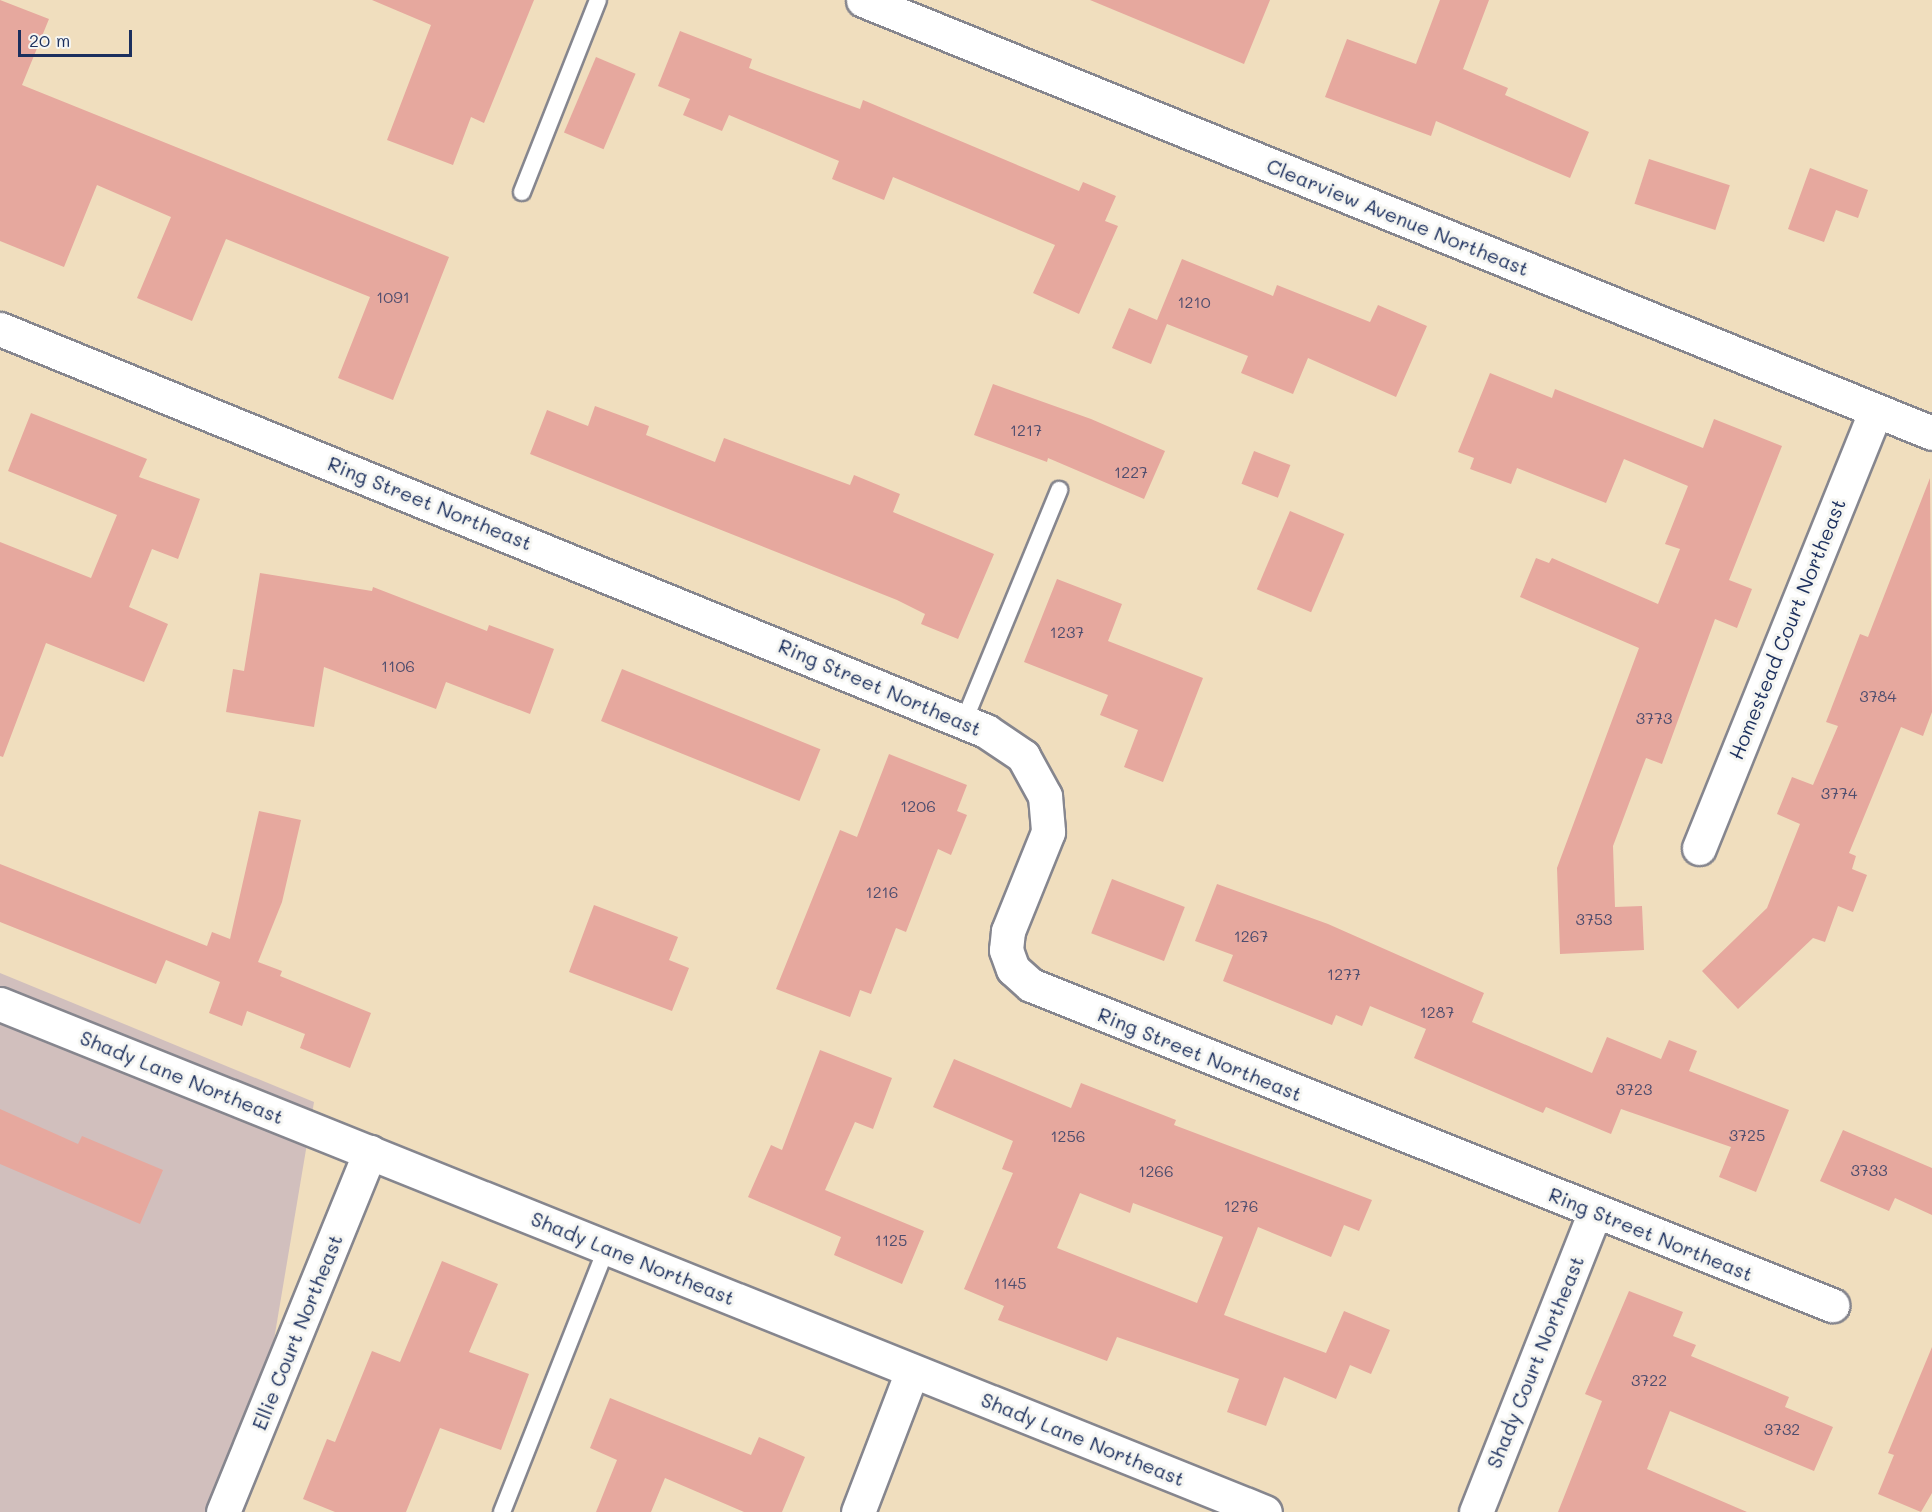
<!DOCTYPE html>
<html>
<head>
<meta charset="utf-8">
<style>
	body { margin:0 }
	#map { position:relative; width:1932px; height:1512px; overflow:hidden; background:#f0debe; font-family:Mali,sans-serif }
	div>[style] { position:absolute }
	.industrial>* { inset:0; background:#d1bfbd }
	.building>* { inset:0; background:#e6a89e; transform-origin:0 0 }
	.roads { filter:drop-shadow(2px 0 #86868e) drop-shadow(-2px 0 #86868e) drop-shadow(0 2px #86868e) drop-shadow(0 -2px #86868e) }
	.service>* { height:16px; margin:-8px; padding:0 8px; transform-origin:8px; border-radius:8px; background:#fff }
	.minor>* { height:33px; margin:-16.5px; padding:0 16.5px; transform-origin:16.5px; border-radius:16.5px; background:#fff }
	span { translate:-50% -50%; white-space:nowrap; text-align:center; line-height:1.15; -webkit-text-stroke:6px #f6f6f2; paint-order:stroke }
	.number-label { font-size:16px; color:#4e4d6e }
	.number-label span { -webkit-text-stroke-width:0 }
	.street-label { font-size:20px; color:#1b2f5e }
	.scale { position:absolute; left:18px; top:30px; width:114px; height:27px; box-sizing:border-box; border:3px solid #1b2f5e; border-top:0; padding-left:8px; font-size:18px; line-height:21px; white-space:nowrap; color:#1b2f5e; -webkit-text-stroke:4px #f6f6f2; paint-order:stroke }
</style>
</head>
<body>
<div id="map">
	<div class="industrial">
		<div style="clip-path:polygon(0 973px,314px 1102px,245px 1512px,0 1512px)"></div>
	</div>
	<div class="building">
		<div style="clip-path:polygon(0 0,49px 19px,22px 85px,449px 257px,393px 400px,338px 378px,370px 297px,226px 239px,192px 321px,137px 298px,171px 217px,97px 185px,64px 267px,0 241px)"></div>
		<div style="clip-path:polygon(372px 0,534px 0,484px 123px,471px 117px,453px 165px,387px 140px,431px 25px)"></div>
		<div style="clip-path:polygon(1090px 0,1270px 0,1244px 64px)"></div>
		<div style="clip-path:polygon(1440px 0,1489px 0,1463px 69px,1508px 88px,1505px 95px,1589px 132px,1570px 178px,1436px 121px,1431px 136px,1325px 97px,1347px 39px,1416px 64px)"></div>
		<div style="clip-path:polygon(680px 31px,752px 59px,749px 68px,805px 89px,860px 109px,863px 100px,1079px 191px,1083px 182px,1116px 196px,1105px 221px,1118px 226px,1079px 314px,1033px 293px,1055px 245px,893px 177px,884px 200px,832px 179px,839px 161px,729px 115px,722px 131px,683px 115px,690px 99px,658px 86px)"></div>
		<div style="left:596px;top:57px;width:43px;height:82px;rotate:23deg"></div>
		<div style="left:1649px;top:159px;width:85px;height:47px;rotate:18deg"></div>
		<div style="clip-path:polygon(1810px 168px,1868px 190px,1858px 218px,1836px 210px,1824px 242px,1788px 229px)"></div>
		<div style="clip-path:polygon(1182px 259px,1273px 296px,1277px 285px,1370px 322px,1378px 305px,1427px 326px,1396px 397px,1308px 358px,1293px 394px,1241px 373px,1248px 356px,1167px 324px,1151px 364px,1112px 348px,1129px 308px,1157px 320px)"></div>
		<div style="clip-path:polygon(1490px 373px,1552px 398px,1555px 389px,1703px 448px,1714px 419px,1782px 446px,1729px 580px,1752px 589px,1737px 628px,1715px 619px,1662px 764px,1646px 758px,1613px 846px,1615px 907px,1642px 906px,1644px 950px,1560px 954px,1557px 868px,1639px 648px,1520px 597px,1536px 558px,1549px 563px,1552px 558px,1658px 604px,1680px 549px,1665px 544px,1688px 486px,1624px 459px,1606px 503px,1517px 468px,1511px 484px,1470px 469px,1474px 458px,1458px 452px)"></div>
		<div style="clip-path:polygon(993px 384px,1091px 419px,1165px 451px,1144px 499px,1048px 458px,1047px 462px,974px 435px)"></div>
		<div style="clip-path:polygon(595px 406px,649px 426px,646px 435px,715px 462px,724px 438px,850px 485px,854px 475px,900px 494px,893px 512px,994px 554px,958px 639px,921px 624px,925px 614px,897px 600px,530px 454px,547px 410px,588px 426px)"></div>
		<div style="clip-path:polygon(31px 413px,147px 459px,139px 477px,200px 499px,178px 559px,152px 549px,129px 607px,168px 624px,144px 682px,46px 643px,3px 757px,0 756px,0 542px,91px 578px,117px 515px,8px 471px)"></div>
		<div style="left:1254px;top:451px;width:39px;height:35px;rotate:21deg"></div>
		<div style="clip-path:polygon(1930px 478px,1932px 712px,1923px 736px,1901px 727px,1849px 853px,1856px 856px,1852px 869px,1867px 875px,1853px 912px,1838px 906px,1825px 942px,1813px 938px,1738px 1009px,1702px 971px,1767px 908px,1800px 824px,1777px 814px,1792px 777px,1813px 785px,1838px 726px,1826px 722px,1860px 634px,1868px 637px)"></div>
		<div style="left:1290px;top:511px;width:59px;height:85px;rotate:23deg"></div>
		<div style="clip-path:polygon(260px 573px,372px 591px,373px 587px,487px 631px,489px 625px,554px 649px,530px 714px,446px 682px,436px 709px,324px 667px,314px 727px,226px 712px,233px 669px,244px 671px)"></div>
		<div style="clip-path:polygon(1057px 579px,1122px 604px,1108px 641px,1203px 678px,1163px 782px,1124px 767px,1138px 730px,1100px 715px,1108px 695px,1024px 662px)"></div>
		<div style="left:622px;top:669px;width:214px;height:56px;rotate:22deg"></div>
		<div style="clip-path:polygon(889px 754px,967px 785px,957px 811px,967px 815px,951px 855px,938px 849px,906px 932px,896px 928px,871px 994px,860px 990px,850px 1017px,776px 989px,840px 830px,857px 837px)"></div>
		<div style="clip-path:polygon(259px 811px,301px 820px,282px 902px,258px 962px,282px 971px,280px 976px,371px 1013px,350px 1068px,300px 1048px,305px 1034px,247px 1011px,242px 1026px,209px 1013px,220px 982px,166px 960px,156px 984px,0 922px,0 864px,207px 946px,212px 932px,230px 939px)"></div>
		<div style="left:1112px;top:879px;width:78px;height:58px;rotate:21deg"></div>
		<div style="clip-path:polygon(1217px 884px,1328px 924px,1484px 993px,1472px 1022px,1592px 1073px,1607px 1037px,1661px 1059px,1669px 1040px,1697px 1051px,1689px 1071px,1789px 1110px,1756px 1192px,1719px 1177px,1731px 1147px,1621px 1109px,1611px 1134px,1546px 1107px,1543px 1113px,1414px 1058px,1426px 1029px,1370px 1006px,1362px 1026px,1336px 1015px,1332px 1025px,1223px 981px,1233px 955px,1195px 941px)"></div>
		<div style="clip-path:polygon(594px 905px,678px 937px,669px 960px,689px 968px,672px 1011px,569px 972px)"></div>
		<div style="clip-path:polygon(820px 1050px,892px 1078px,873px 1129px,855px 1122px,825px 1190px,924px 1231px,902px 1284px,834px 1255px,841px 1237px,748px 1197px,771px 1145px,782px 1150px)"></div>
		<div style="clip-path:polygon(evenodd,954px 1059px,1071px 1108px,1081px 1083px,1176px 1120px,1174px 1125px,1372px 1200px,1359px 1231px,1344px 1225px,1331px 1257px,1258px 1227px,1224px 1315px,1326px 1353px,1344px 1311px,1390px 1330px,1371px 1374px,1350px 1365px,1336px 1399px,1284px 1377px,1266px 1426px,1227px 1412px,1239px 1379px,1117px 1337px,1107px 1361px,998px 1320px,1004px 1306px,964px 1289px,1013px 1173px,1002px 1169px,1013px 1141px,933px 1107px,954px 1059px,1080px 1193px,1130px 1213px,1133px 1203px,1223px 1237px,1197px 1303px,1057px 1248px,1080px 1193px)"></div>
		<div style="clip-path:polygon(0 1109px,78px 1144px,82px 1136px,163px 1170px,140px 1224px,0 1164px)"></div>
		<div style="clip-path:polygon(1843px 1130px,1932px 1168px,1932px 1215px,1895px 1198px,1889px 1211px,1820px 1181px)"></div>
		<div style="clip-path:polygon(442px 1261px,498px 1284px,469px 1352px,529px 1374px,501px 1450px,440px 1428px,406px 1512px,335px 1512px,303px 1499px,327px 1439px,335px 1442px,372px 1351px,400px 1362px)"></div>
		<div style="clip-path:polygon(1629px 1291px,1683px 1312px,1673px 1336px,1696px 1345px,1691px 1356px,1789px 1397px,1785px 1407px,1833px 1427px,1814px 1471px,1670px 1411px,1647px 1469px,1747px 1512px,1558px 1512px,1602px 1401px,1585px 1394px)"></div>
		<div style="clip-path:polygon(1932px 1347px,1932px 1493px,1921px 1512px,1878px 1494px,1894px 1455px,1888px 1453px)"></div>
		<div style="clip-path:polygon(610px 1398px,751px 1455px,759px 1437px,805px 1457px,782px 1512px,744px 1512px,665px 1478px,651px 1512px,596px 1512px,617px 1460px,590px 1448px)"></div>
	</div>
	<div class="roads">
		<div class="service">
			<div style="left:522px;top:192px;width:206px;rotate:-68.4deg"></div>
			<div style="left:964px;top:721px;width:250px;rotate:-67.6deg"></div>
			<div style="left:502px;top:1512px;width:285px;rotate:-68.4deg"></div>
		</div>
		<div class="minor">
			<div style="left:863px;top:0;width:1153px;rotate:22.05deg"></div>
			<div style="left:0;top:329px;width:1065px;rotate:22.18deg"></div>
			<div style="left:986px;top:731px;width:45px;rotate:34deg"></div>
			<div style="left:1023px;top:756px;width:46px;rotate:61.2deg"></div>
			<div style="left:1045px;top:796px;width:36px;rotate:85deg"></div>
			<div style="left:1048px;top:832px;width:107px;rotate:112deg"></div>
			<div style="left:1008px;top:931px;width:19px;rotate:96deg"></div>
			<div style="left:1006px;top:950px;width:20px;rotate:70deg"></div>
			<div style="left:1013px;top:969px;width:24px;rotate:42deg"></div>
			<div style="left:1031px;top:985px;width:863px;rotate:21.78deg"></div>
			<div style="left:1699px;top:848px;width:471px;rotate:-68deg"></div>
			<div style="left:0;top:1004px;width:1363px;rotate:21.88deg"></div>
			<div style="left:223px;top:1512px;width:389px;rotate:-67.8deg"></div>
			<div style="left:858px;top:1512px;width:151px;rotate:-69deg"></div>
			<div style="left:1476px;top:1512px;width:323px;rotate:-68.4deg"></div>
		</div>
	</div>
	<div class="number-label">
		<span style="left:393px;top:297px">1091</span>
		<span style="left:1194px;top:302px">1210</span>
		<span style="left:1026px;top:430px">1217</span>
		<span style="left:1131px;top:472px">1227</span>
		<span style="left:1067px;top:632px">1237</span>
		<span style="left:398px;top:666px">1106</span>
		<span style="left:1878px;top:696px">3784</span>
		<span style="left:1654px;top:718px">3773</span>
		<span style="left:1839px;top:793px">3774</span>
		<span style="left:918px;top:806px">1206</span>
		<span style="left:882px;top:892px">1216</span>
		<span style="left:1594px;top:919px">3753</span>
		<span style="left:1251px;top:936px">1267</span>
		<span style="left:1344px;top:974px">1277</span>
		<span style="left:1437px;top:1012px">1287</span>
		<span style="left:1634px;top:1089px">3723</span>
		<span style="left:1747px;top:1135px">3725</span>
		<span style="left:1068px;top:1136px">1256</span>
		<span style="left:1869px;top:1170px">3733</span>
		<span style="left:1156px;top:1171px">1266</span>
		<span style="left:1241px;top:1206px">1276</span>
		<span style="left:891px;top:1240px">1125</span>
		<span style="left:1010px;top:1283px">1145</span>
		<span style="left:1649px;top:1380px">3722</span>
		<span style="left:1782px;top:1429px">3732</span>
	</div>
	<div class="street-label">
		<span style="left:1398px;top:217px;rotate:22deg">Clearview Avenue Northeast</span>
		<span style="left:430px;top:503px;rotate:22deg">Ring Street Northeast</span>
		<span style="left:1787px;top:629px;rotate:-68deg">Homestead Court Northeast</span>
		<span style="left:880px;top:687px;rotate:23deg">Ring Street Northeast</span>
		<span style="left:1200px;top:1054px;rotate:22deg">Ring Street Northeast</span>
		<span style="left:182px;top:1077px;rotate:22deg">Shady Lane Northeast</span>
		<span style="left:1651px;top:1234px;rotate:22deg">Ring Street Northeast</span>
		<span style="left:633px;top:1258px;rotate:22deg">Shady Lane Northeast</span>
		<span style="left:297px;top:1332px;rotate:-68deg">Ellie Court Northeast</span>
		<span style="left:1535px;top:1362px;rotate:-68deg">Shady Court Northeast</span>
		<span style="left:1083px;top:1439px;rotate:22deg">Shady Lane Northeast</span>
	</div>
	<div class="scale">20 m</div>
</div>
</body>
</html>
